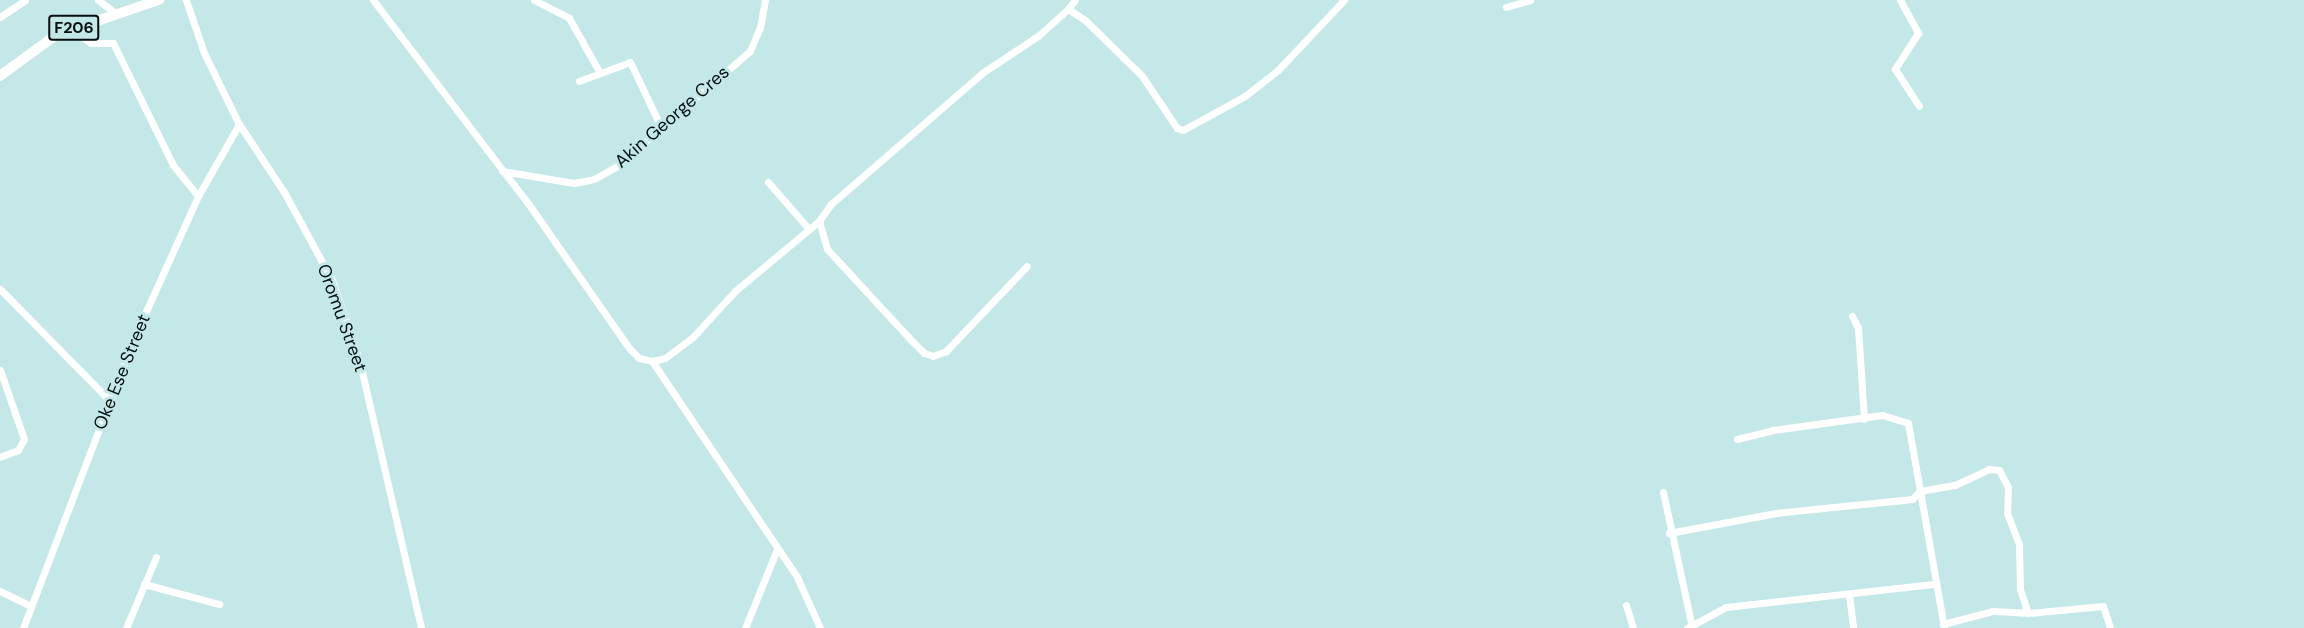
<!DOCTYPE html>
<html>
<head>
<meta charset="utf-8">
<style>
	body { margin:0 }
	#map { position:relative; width:2304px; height:628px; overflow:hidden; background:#c4e8e8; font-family:"DM Sans",sans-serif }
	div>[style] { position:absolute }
	.street>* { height:7px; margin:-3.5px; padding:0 3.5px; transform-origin:3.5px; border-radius:3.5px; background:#fff }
	.primary>* { height:10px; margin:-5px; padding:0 5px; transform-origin:5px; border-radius:5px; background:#fff }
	span { translate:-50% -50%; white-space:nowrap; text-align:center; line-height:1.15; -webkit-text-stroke:6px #c4e8e8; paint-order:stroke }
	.shield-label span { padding:2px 4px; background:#c4e8e8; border:2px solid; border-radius:4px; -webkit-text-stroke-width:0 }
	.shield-label { font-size:16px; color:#030e0e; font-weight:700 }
	.street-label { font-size:18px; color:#030e0e }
</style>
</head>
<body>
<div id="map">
	<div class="street">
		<div style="left:98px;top:0;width:20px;rotate:37deg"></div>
		<div style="left:186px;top:0;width:56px;rotate:71.2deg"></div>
		<div style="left:204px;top:53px;width:79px;rotate:63.8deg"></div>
		<div style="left:239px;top:124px;width:82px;rotate:56.5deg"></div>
		<div style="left:284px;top:192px;width:100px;rotate:61.4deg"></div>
		<div style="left:332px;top:280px;width:83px;rotate:71.1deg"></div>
		<div style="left:359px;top:359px;width:276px;rotate:77deg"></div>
		<div style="left:373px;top:0;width:263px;rotate:52.7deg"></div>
		<div style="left:532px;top:209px;width:169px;rotate:55.1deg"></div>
		<div style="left:629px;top:348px;width:14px;rotate:45deg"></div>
		<div style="left:639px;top:358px;width:13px;rotate:13deg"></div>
		<div style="left:652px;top:361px;width:13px;rotate:-13deg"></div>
		<div style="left:665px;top:358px;width:35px;rotate:-37deg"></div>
		<div style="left:693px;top:337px;width:62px;rotate:-47.6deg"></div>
		<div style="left:735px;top:291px;width:109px;rotate:-39.8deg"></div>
		<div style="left:819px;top:221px;width:21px;rotate:-55deg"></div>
		<div style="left:831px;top:204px;width:200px;rotate:-40.9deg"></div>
		<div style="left:982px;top:73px;width:67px;rotate:-33.5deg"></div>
		<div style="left:1038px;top:36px;width:40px;rotate:-42deg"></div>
		<div style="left:1068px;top:9px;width:20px;rotate:33deg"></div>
		<div style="left:1085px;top:20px;width:80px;rotate:44.5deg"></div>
		<div style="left:1142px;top:76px;width:63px;rotate:56.1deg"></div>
		<div style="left:1177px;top:128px;width:6px;rotate:18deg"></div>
		<div style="left:1183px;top:130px;width:71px;rotate:-28.7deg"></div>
		<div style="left:1245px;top:96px;width:42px;rotate:-38.2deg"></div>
		<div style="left:1278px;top:70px;width:96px;rotate:-46.7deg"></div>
		<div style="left:534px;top:0;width:39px;rotate:27deg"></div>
		<div style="left:569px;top:18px;width:63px;rotate:60.6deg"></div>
		<div style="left:1900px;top:0;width:38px;rotate:61deg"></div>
		<div style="left:1918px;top:33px;width:43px;rotate:122.6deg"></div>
		<div style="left:1895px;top:69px;width:44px;rotate:57deg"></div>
		<div style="left:1506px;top:7px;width:25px;rotate:-16deg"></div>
		<div style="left:1068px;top:9px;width:11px;rotate:-52deg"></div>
		<div style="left:0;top:17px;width:30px;rotate:-34deg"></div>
		<div style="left:71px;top:29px;width:24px;rotate:35deg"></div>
		<div style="left:91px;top:43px;width:22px"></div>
		<div style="left:113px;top:43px;width:136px;rotate:63.8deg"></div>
		<div style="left:173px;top:165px;width:40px;rotate:51deg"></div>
		<div style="left:579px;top:81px;width:54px;rotate:-20.4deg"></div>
		<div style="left:630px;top:62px;width:72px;rotate:64.5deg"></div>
		<div style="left:502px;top:171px;width:73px;rotate:9.5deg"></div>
		<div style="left:574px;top:183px;width:20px;rotate:-11deg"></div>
		<div style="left:594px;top:179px;width:25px;rotate:-29deg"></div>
		<div style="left:616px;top:167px;width:177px;rotate:-40.9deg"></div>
		<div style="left:750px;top:51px;width:25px;rotate:-67deg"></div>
		<div style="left:760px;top:28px;width:28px;rotate:-80deg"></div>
		<div style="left:768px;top:182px;width:62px;rotate:48.9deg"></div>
		<div style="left:819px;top:221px;width:29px;rotate:74deg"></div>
		<div style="left:827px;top:249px;width:121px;rotate:47.3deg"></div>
		<div style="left:909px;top:338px;width:21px;rotate:45deg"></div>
		<div style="left:924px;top:353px;width:9px;rotate:18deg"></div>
		<div style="left:933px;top:356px;width:14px;rotate:-21deg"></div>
		<div style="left:946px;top:351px;width:117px;rotate:-46.4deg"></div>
		<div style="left:0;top:289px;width:156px;rotate:45.5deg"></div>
		<div style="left:1852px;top:316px;width:13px;rotate:63deg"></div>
		<div style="left:1858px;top:328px;width:91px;rotate:86.2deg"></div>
		<div style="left:652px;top:361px;width:260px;rotate:56.1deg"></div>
		<div style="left:797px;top:577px;width:56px;rotate:65.7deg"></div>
		<div style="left:0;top:370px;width:73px;rotate:70.8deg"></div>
		<div style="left:24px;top:439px;width:13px;rotate:119deg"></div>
		<div style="left:18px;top:450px;width:19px;rotate:159deg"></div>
		<div style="left:1737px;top:439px;width:37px;rotate:-14deg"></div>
		<div style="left:1773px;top:430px;width:110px;rotate:-7.8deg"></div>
		<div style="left:1882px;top:415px;width:27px;rotate:17deg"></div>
		<div style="left:1908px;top:423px;width:208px;rotate:80deg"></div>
		<div style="left:1663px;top:492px;width:134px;rotate:77.9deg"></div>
		<div style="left:1669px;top:533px;width:109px;rotate:-10.6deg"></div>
		<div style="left:1776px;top:513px;width:137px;rotate:-5.9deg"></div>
		<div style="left:1912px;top:499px;width:11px;rotate:-45deg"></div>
		<div style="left:1920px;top:491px;width:36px;rotate:-10deg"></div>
		<div style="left:1955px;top:485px;width:38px;rotate:-25deg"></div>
		<div style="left:1989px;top:469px;width:10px;rotate:6deg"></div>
		<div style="left:1999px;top:470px;width:19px;rotate:62deg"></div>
		<div style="left:2008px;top:487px;width:26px;rotate:92deg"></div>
		<div style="left:2007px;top:513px;width:34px;rotate:69deg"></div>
		<div style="left:2019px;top:545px;width:44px;rotate:88.7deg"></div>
		<div style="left:2020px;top:589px;width:25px;rotate:72deg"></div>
		<div style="left:144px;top:584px;width:78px;rotate:14.9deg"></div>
		<div style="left:0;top:591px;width:34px;rotate:26deg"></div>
		<div style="left:1849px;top:594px;width:34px;rotate:83deg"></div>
		<div style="left:1626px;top:605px;width:24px;rotate:73deg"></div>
		<div style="left:1943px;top:624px;width:52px;rotate:-14.6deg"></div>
		<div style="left:1993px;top:611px;width:35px;rotate:3deg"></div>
		<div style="left:2028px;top:613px;width:75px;rotate:-5.3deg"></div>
		<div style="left:2103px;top:606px;width:23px;rotate:72deg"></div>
		<div style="left:23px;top:628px;width:311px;rotate:-69.1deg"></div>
		<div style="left:134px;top:338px;width:156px;rotate:-65.7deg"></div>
		<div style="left:198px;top:196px;width:83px;rotate:-60.3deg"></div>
		<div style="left:126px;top:628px;width:77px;rotate:-67.1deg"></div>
		<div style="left:745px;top:628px;width:85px;rotate:-67.9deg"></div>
		<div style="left:1687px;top:628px;width:44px;rotate:-28.3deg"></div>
		<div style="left:1726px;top:607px;width:209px;rotate:-6.3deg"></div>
	</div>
	<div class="primary">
		<div style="left:0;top:76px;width:69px;rotate:-36.2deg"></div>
		<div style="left:56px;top:35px;width:109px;rotate:-18.8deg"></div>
	</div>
	<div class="shield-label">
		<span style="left:74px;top:28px">F206</span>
	</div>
	<div class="street-label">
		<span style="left:672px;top:117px;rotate:-41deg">Akin George Cres</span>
		<span style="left:342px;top:318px;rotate:70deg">Oromu Street</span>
		<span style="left:122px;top:372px;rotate:-68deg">Oke Ese Street</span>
	</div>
</div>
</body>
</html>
